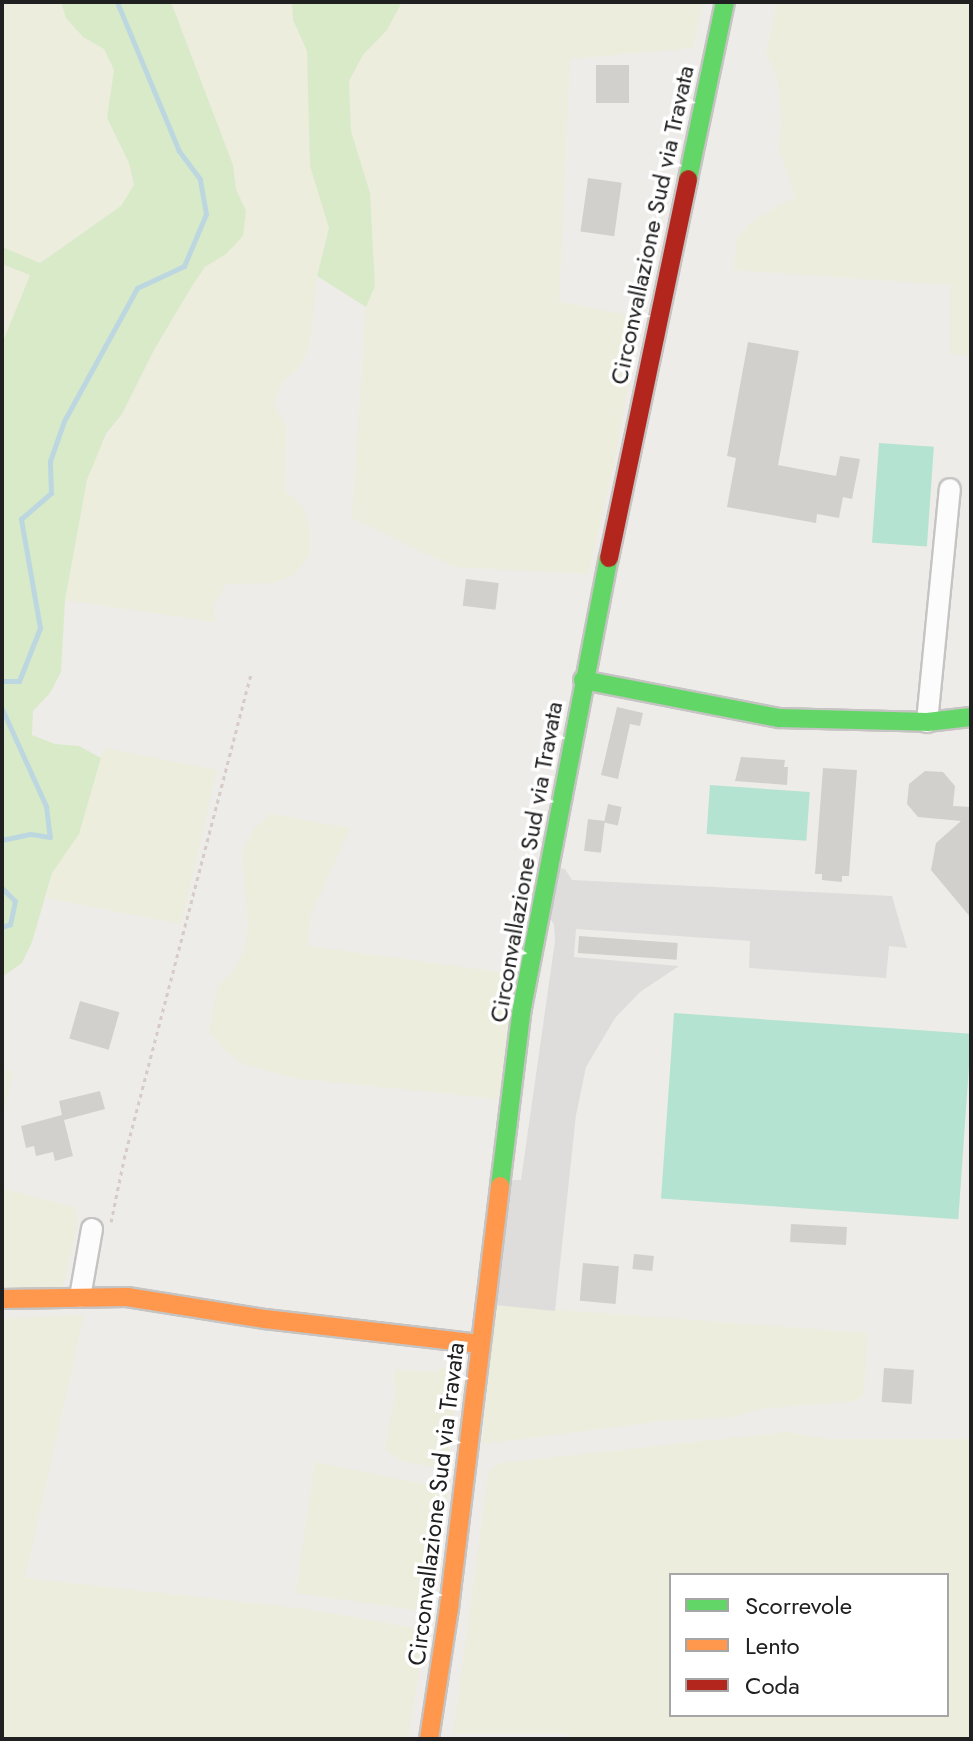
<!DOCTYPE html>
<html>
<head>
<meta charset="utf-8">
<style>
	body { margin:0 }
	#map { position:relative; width:973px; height:1741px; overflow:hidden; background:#eeece8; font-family:Jost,sans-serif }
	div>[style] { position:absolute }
	.farmland>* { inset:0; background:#eceddc }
	.grass>* { inset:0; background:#d9eac8 }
	.pitch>* { inset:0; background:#b5e3d1; transform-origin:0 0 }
	.parking>* { inset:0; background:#dedddc }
	.stream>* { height:5px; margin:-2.5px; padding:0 2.5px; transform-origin:2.5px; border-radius:2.5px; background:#bdd7e0 }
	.building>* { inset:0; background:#d2d0cd; transform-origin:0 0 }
	.path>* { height:3px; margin-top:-1.5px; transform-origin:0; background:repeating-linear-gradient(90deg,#d7cbc8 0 4px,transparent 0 8px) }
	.roads { filter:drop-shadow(2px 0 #c5c4c3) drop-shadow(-2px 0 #c5c4c3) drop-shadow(0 2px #c5c4c3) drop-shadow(0 -2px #c5c4c3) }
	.street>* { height:20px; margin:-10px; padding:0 10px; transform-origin:10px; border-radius:10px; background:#fcfcfc }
	.fast>* { height:18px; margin:-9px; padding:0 9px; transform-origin:9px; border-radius:9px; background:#63d668 }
	.slow>* { height:18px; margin:-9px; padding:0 9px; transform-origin:9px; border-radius:9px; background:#ff974d }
	.jam>* { height:18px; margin:-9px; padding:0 9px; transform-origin:9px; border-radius:9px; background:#b3261e }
	span { translate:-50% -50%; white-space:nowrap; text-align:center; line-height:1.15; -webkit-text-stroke:7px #fff; paint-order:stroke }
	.street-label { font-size:24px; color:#202020 }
	.frame { position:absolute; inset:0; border:4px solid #202020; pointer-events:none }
	.legend { position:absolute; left:669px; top:1573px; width:280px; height:144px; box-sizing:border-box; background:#fff; border:2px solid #a6a6a6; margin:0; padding:10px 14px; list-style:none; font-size:24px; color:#202020 }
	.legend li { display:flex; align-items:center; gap:16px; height:40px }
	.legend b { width:40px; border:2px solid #a6a6a6 }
</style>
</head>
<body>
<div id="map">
	<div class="farmland">
		<div style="clip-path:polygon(2px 2px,61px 2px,66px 18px,83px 37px,104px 49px,114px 70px,107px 119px,129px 163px,134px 186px,121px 206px,39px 263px,2px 247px)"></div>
		<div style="clip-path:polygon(171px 2px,292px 2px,293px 21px,307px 51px,322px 203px,329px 228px,317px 276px,310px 344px,301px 366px,283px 382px,274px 404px,286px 426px,285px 491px,303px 507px,310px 530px,310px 555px,295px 574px,274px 583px,226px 584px,214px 605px,215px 622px,65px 600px,87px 480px,95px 456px,122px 414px,154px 350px,192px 286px,205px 267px,226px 254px,246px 211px,236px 189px,233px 165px)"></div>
		<div style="clip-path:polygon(402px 2px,703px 2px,693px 48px,570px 59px,559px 302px,641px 317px,613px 469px,588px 574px,455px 567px,352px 518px,366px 307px,375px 285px,370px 193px,351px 131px,349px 81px,363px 56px,387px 30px)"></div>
		<div style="clip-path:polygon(777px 2px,971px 2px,971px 356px,950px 354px,950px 285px,734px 270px,737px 238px,753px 220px,796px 197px,778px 147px,782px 123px,780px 99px,776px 75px,766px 53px)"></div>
		<div style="clip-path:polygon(2px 264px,30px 275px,2px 344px)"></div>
		<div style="clip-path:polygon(104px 748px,217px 770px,181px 924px,46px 898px,52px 873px,79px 834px)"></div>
		<div style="clip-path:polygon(270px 814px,350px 828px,311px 915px,307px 946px,516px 974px,498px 1099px,293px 1078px,244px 1064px,224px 1050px,209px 1032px,217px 987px,234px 970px,245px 949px,248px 925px,242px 853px,252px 831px)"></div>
		<div style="clip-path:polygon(2px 1069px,14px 1072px,2px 1117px)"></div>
		<div style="clip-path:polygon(2px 1188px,76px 1208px,78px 1223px,62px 1290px,2px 1290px)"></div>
		<div style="clip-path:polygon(495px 1305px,867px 1333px,864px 1395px,856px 1401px,760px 1409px,734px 1417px,663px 1421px,482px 1444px)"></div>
		<div style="clip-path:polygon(84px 1315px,25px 1578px,306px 1609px,426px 1630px,408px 1739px,2px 1739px,2px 1319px)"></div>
		<div style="clip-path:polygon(461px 1360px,446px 1469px,402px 1461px,385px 1450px,395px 1394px,394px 1369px,433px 1372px)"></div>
		<div style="clip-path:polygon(evenodd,787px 1432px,827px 1439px,971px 1439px,971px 1739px,570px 1739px,570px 1734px,453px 1734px,489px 1470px,500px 1463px,787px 1432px,671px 1575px,947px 1575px,947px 1715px,671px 1715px,671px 1575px)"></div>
		<div style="clip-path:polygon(315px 1462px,448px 1489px,434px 1609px,430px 1612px,296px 1593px)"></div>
	</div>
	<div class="grass">
		<div style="clip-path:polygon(61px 2px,171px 2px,233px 165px,236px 189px,246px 211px,243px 236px,226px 254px,205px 267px,192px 286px,154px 350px,122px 414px,106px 434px,87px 480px,65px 600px,61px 672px,50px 693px,33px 711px,32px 735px,55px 744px,79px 746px,101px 758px,79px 834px,52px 873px,32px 942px,22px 963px,2px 977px,2px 344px,30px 275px,2px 264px,2px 247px,40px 263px,121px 206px,134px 185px,129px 163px,107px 118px,114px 70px,104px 49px,83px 37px,66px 18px)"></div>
		<div style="clip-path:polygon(292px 2px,402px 2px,387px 30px,363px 55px,349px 81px,351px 131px,370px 193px,375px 286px,366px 307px,317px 276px,329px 228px,310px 166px,307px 51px,293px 20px)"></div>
	</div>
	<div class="pitch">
		<div style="left:879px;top:443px;width:55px;height:100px;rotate:4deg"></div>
		<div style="left:710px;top:785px;width:100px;height:49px;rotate:4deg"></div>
		<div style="left:674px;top:1013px;width:298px;height:186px;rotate:4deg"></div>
	</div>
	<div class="parking">
		<div style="clip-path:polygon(557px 868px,565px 869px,572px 880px,892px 896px,907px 948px,889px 946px,886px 978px,749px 968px,750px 941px,576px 929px,574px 957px,679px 966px,640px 992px,615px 1018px,586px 1067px,576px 1115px,555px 1311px,495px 1305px,508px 1180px,521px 1180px,555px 941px,554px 925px,548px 914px)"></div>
	</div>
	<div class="stream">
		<div style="left:2px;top:681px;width:17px"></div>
		<div style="left:19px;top:681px;width:57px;rotate:-68.4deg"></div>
		<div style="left:40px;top:628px;width:111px;rotate:-99.9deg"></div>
		<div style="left:21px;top:519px;width:40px;rotate:-41deg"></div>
		<div style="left:51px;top:493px;width:32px;rotate:-92deg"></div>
		<div style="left:50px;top:461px;width:42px;rotate:-70.7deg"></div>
		<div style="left:64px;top:421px;width:152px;rotate:-61.2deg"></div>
		<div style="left:137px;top:288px;width:52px;rotate:-25.1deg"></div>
		<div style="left:184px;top:266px;width:56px;rotate:-67.1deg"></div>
		<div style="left:206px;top:214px;width:36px;rotate:-100deg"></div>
		<div style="left:200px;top:179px;width:35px;rotate:-127deg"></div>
		<div style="left:179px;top:151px;width:161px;rotate:-112.6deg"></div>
		<div style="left:2px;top:709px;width:107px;rotate:65.6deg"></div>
		<div style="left:46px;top:806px;width:31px;rotate:83deg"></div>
		<div style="left:50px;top:837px;width:20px;rotate:-171deg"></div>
		<div style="left:30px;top:834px;width:29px;rotate:168deg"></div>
		<div style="left:2px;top:888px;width:18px;rotate:45deg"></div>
		<div style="left:15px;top:901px;width:24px;rotate:102deg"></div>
		<div style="left:10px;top:924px;width:9px;rotate:159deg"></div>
	</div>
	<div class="building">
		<div style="left:596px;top:65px;width:33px;height:38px"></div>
		<div style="left:588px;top:178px;width:34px;height:54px;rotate:8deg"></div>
		<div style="clip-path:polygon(748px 342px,799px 351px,778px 465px,836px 476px,840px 456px,860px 459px,852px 499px,843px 497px,839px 518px,817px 514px,816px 523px,727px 507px,736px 458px,727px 456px)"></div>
		<div style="left:466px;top:579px;width:33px;height:27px;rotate:7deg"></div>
		<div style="clip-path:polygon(617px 707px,643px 713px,640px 726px,630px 724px,618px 779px,601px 775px)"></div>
		<div style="clip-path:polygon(741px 757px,785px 760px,784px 767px,788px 767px,787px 785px,735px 781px)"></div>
		<div style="clip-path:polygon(823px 768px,857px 770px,849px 876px,842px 876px,842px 882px,822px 880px,822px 874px,815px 874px)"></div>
		<div style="clip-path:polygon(925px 771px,943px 772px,955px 786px,953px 806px,971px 807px,971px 918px,931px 870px,936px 843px,961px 821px,918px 817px,907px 804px,909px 784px)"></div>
		<div style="left:608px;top:804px;width:14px;height:19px;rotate:12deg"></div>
		<div style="left:588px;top:819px;width:17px;height:32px;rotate:7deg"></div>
		<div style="left:579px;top:936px;width:99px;height:17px;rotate:4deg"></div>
		<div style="left:80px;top:1001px;width:41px;height:39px;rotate:16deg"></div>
		<div style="clip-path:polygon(100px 1091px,105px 1109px,64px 1120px,73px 1156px,55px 1161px,53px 1152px,36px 1156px,34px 1146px,26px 1148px,21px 1126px,62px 1115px,59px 1101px)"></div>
		<div style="left:791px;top:1224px;width:56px;height:18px;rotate:3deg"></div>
		<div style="left:634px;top:1254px;width:20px;height:15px;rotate:6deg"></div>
		<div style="left:583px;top:1263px;width:36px;height:38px;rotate:5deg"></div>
		<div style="left:884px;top:1368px;width:30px;height:34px;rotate:4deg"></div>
	</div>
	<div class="path">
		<div style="left:111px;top:1222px;width:64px;rotate:-78.3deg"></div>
		<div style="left:124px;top:1159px;width:501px;rotate:-75.33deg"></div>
	</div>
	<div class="roads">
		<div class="street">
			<div style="left:927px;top:722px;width:234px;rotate:-84.4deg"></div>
			<div style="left:80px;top:1297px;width:69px;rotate:-80deg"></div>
		</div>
		<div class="fast">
			<div style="left:688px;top:179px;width:181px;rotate:-78.2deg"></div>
			<div style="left:583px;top:680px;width:200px;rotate:11deg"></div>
			<div style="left:779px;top:718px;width:148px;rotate:1.5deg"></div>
			<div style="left:927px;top:722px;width:44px;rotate:-6.5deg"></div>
			<div style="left:500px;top:1186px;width:179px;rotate:-83deg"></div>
			<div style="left:522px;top:1008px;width:458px;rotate:-79.1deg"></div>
		</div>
		<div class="slow">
			<div style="left:2px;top:1299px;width:125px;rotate:-0.9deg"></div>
			<div style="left:127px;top:1297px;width:140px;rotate:9.1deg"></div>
			<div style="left:265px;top:1319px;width:216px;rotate:6.6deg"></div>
			<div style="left:429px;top:1739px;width:133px;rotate:-81.3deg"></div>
			<div style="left:449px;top:1608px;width:425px;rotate:-83.1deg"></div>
		</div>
		<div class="jam">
			<div style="left:609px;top:558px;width:387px;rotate:-78.2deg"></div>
		</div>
	</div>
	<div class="street-label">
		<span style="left:652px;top:225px;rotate:-78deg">Circonvallazione Sud via Travata</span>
		<span style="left:526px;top:862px;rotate:-80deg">Circonvallazione Sud via Travata</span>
		<span style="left:436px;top:1504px;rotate:-83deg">Circonvallazione Sud via Travata</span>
	</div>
	<div class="frame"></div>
	<ul class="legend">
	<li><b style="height:10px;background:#63d668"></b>Scorrevole</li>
	<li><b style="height:10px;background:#ff974d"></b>Lento</li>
	<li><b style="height:10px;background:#b3261e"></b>Coda</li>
	</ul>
</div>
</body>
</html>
